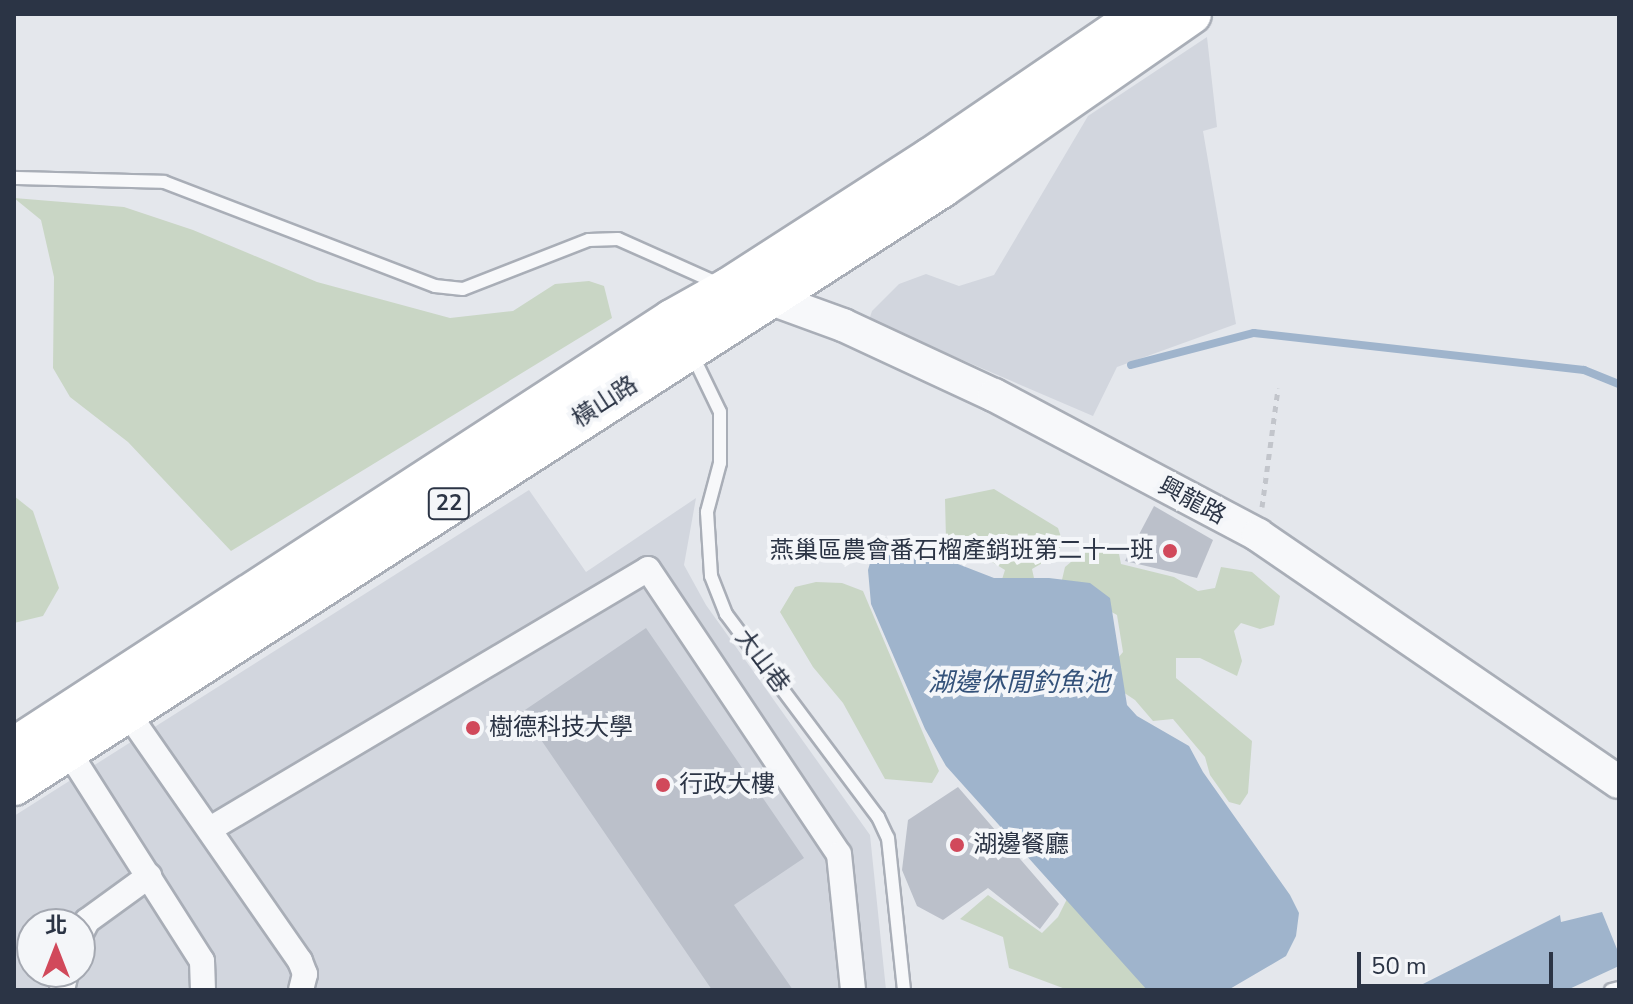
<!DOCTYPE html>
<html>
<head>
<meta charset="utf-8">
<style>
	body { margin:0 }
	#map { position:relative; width:1633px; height:1004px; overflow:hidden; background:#e4e7ec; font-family:"Nunito Sans","Noto Sans TC",sans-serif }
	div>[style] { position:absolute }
	.built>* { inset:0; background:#d2d6de }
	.green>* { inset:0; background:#c9d6c5 }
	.water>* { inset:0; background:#9fb4cc }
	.stream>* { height:8px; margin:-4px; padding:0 4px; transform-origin:4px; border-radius:4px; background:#9fb4cc }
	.building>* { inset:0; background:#bbc0ca }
	.path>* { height:5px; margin-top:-2.5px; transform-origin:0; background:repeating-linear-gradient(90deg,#c2c5cb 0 6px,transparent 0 12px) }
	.roads { filter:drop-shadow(2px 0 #a9aeb7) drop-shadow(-2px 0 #a9aeb7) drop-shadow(0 2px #a9aeb7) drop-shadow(0 -2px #a9aeb7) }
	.service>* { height:12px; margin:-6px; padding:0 6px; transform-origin:6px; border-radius:6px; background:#f7f8fa }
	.minor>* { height:24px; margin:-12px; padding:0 12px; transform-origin:12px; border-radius:12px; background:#f7f8fa }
	.tertiary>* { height:32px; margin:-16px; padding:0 16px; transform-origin:16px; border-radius:16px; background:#f7f8fa }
	.primary>* { height:40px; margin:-20px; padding:0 20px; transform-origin:20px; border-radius:20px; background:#fff }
	.dots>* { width:22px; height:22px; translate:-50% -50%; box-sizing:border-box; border:4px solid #f4f6f9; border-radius:50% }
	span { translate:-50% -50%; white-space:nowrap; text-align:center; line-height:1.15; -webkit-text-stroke:8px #f4f6f9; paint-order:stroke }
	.shield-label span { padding:2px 6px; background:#f4f6f9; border:2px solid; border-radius:6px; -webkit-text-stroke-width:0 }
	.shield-label { font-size:22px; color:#2b3445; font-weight:700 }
	.street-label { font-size:24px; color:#2b3445 }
	.poi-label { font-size:24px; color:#2b3445 }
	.right { translate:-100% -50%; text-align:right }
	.left { translate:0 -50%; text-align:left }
	.water-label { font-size:26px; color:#34527a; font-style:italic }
	.frame { position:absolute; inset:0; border:16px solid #2b3445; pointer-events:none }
	.north { position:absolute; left:16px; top:908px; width:80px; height:80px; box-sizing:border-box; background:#f4f6f9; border:2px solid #a4a8b1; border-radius:50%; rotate:0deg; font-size:22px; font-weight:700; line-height:32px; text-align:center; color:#2b3445 }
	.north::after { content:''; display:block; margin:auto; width:28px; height:36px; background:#d1495b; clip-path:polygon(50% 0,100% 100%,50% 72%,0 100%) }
	.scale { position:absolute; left:1357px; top:952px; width:196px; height:36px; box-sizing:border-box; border:4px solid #2b3445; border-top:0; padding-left:10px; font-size:24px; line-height:28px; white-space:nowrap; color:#2b3445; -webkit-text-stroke:6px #f4f6f9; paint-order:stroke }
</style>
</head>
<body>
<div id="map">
	<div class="built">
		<div style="clip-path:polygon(1207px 37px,1217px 127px,1203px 131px,1236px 324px,1117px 367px,1093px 416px,869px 320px,872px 311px,899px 284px,926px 274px,959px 286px,994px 275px,1088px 116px)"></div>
		<div style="clip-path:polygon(evenodd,529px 490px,586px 572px,696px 498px,684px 565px,706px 605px,870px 835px,886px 990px,14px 990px,14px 816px,529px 490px,32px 924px,80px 924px,80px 972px,32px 972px,32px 924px)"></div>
	</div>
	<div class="green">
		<div style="clip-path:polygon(14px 198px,124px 207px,193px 230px,317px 282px,450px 318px,513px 311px,555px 284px,589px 281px,604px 286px,612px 318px,231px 551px,128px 442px,70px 397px,53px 368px,54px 277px,41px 220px)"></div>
		<div style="clip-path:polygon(994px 489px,1058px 528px,1062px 540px,1058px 554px,1032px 569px,1036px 587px,998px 592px,1005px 570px,992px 562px,960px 554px,946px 540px,945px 499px)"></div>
		<div style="clip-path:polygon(14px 496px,33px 511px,59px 588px,43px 616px,14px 623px)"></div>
		<div style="clip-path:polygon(1090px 546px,1119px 554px,1121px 564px,1174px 577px,1198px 591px,1215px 588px,1221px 567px,1252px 572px,1280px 596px,1274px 625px,1260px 629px,1241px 623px,1234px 631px,1242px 661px,1237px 676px,1200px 658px,1176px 658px,1176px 678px,1252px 741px,1248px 793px,1240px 805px,1229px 802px,1210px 775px,1205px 757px,1173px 719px,1153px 721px,1135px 700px,1114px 686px,1113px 664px,1123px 652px,1117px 615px,1061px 584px,1065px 567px)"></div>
		<div style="clip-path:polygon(816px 582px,842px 583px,863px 591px,939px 771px,932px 783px,885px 779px,843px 703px,813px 667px,780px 612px,795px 587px)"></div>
		<div style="clip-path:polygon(988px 895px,1042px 933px,1058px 917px,1069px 895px,1168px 990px,1068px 990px,1009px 968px,1003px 937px,960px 919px)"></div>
	</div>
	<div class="water">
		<div style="clip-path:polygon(932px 539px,945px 559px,994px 578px,1049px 578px,1090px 583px,1110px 598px,1127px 705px,1137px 716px,1189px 746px,1203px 772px,1290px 895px,1299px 913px,1296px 936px,1286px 956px,1228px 990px,1147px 990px,946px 766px,925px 729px,871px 604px,868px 570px,875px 546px,898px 540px)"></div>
		<div style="clip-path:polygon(1602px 912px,1619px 954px,1619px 966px,1567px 990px,1411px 990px,1560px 915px,1561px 922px)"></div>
	</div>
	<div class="stream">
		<div style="left:1131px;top:365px;width:127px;rotate:-14.6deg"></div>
		<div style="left:1254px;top:333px;width:332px;rotate:6.4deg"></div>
		<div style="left:1584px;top:370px;width:38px;rotate:22deg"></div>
	</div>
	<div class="building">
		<div style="clip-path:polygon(1154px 506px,1213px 540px,1197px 578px,1125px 561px)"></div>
		<div style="clip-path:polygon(646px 628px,804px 858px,734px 905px,793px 990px,712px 990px,522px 712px)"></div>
		<div style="clip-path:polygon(958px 787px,1059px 904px,1040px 929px,988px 888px,943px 920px,917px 906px,902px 870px,908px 820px)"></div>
	</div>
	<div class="path">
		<div style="left:1262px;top:507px;width:120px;rotate:-82.3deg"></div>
	</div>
	<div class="roads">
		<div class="service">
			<div style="left:14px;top:178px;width:150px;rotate:1.5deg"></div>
			<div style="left:164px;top:182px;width:290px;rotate:21deg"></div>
			<div style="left:435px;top:286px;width:28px;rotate:6deg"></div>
			<div style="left:463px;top:289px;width:135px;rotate:-21.3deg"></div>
			<div style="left:589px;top:240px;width:29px;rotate:-2deg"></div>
			<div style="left:618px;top:239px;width:111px;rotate:24deg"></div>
			<div style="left:692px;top:354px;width:64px;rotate:64.2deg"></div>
			<div style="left:720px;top:412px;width:51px;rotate:90deg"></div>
			<div style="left:720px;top:463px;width:51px;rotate:104.9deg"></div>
			<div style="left:707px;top:512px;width:64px;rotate:86.4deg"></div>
			<div style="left:711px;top:576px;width:41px;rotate:68.5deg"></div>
			<div style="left:726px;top:614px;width:254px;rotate:53.2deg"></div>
			<div style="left:878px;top:817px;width:23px;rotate:65deg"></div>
			<div style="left:888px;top:838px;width:153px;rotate:84deg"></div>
			<div style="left:1611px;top:990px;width:8px;rotate:-14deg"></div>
		</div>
		<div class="minor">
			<div style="left:127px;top:712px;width:303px;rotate:55.2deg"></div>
			<div style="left:300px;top:961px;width:14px;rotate:69deg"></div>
			<div style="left:305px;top:974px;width:16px;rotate:104deg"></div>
			<div style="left:67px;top:749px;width:251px;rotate:57.5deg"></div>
			<div style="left:202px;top:961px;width:29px;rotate:88deg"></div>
			<div style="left:210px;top:829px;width:509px;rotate:-30.69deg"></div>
			<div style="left:648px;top:569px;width:343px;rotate:56.2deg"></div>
			<div style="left:839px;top:854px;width:137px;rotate:84.1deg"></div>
			<div style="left:80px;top:935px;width:16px;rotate:-63deg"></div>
			<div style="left:87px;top:921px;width:77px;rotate:-36deg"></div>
			<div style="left:62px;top:990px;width:18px;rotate:-77deg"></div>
		</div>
		<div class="tertiary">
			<div style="left:755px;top:293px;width:94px;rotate:20deg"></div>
			<div style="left:843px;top:325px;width:166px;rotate:24.9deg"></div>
			<div style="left:994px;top:395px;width:299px;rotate:27.9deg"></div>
			<div style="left:1258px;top:535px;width:437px;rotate:34.4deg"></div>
		</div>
		<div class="primary">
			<div style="left:14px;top:748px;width:785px;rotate:-33.04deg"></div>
			<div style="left:672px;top:320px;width:65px;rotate:-29.3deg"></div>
			<div style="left:729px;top:288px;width:240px;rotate:-32.8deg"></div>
			<div style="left:931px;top:158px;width:255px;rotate:-34.3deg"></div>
			<div style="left:14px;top:785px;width:1104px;rotate:-32.8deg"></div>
			<div style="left:942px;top:187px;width:303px;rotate:-34.8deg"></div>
		</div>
	</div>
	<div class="dots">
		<div style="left:1170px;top:551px;background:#d1495b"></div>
		<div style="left:473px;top:728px;background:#d1495b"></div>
		<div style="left:663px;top:785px;background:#d1495b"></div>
		<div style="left:957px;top:845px;background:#d1495b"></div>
	</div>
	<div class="shield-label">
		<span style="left:449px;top:504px">22</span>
	</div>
	<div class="street-label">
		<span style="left:605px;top:402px;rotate:-33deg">橫山路</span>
		<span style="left:1192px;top:501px;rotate:28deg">興龍路</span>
		<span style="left:762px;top:661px;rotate:53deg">大山巷</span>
	</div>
	<div class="poi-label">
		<span class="right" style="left:1154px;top:551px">燕巢區農會番石榴產銷班第二十一班</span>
		<span class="left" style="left:489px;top:728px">樹德科技大學</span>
		<span class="left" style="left:679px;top:785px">行政大樓</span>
		<span class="left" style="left:973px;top:845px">湖邊餐廳</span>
	</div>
	<div class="water-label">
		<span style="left:1019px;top:683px">湖邊休閒釣魚池</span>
	</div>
	<div class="frame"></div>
	<div class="north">北</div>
	<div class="scale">50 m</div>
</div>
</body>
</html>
